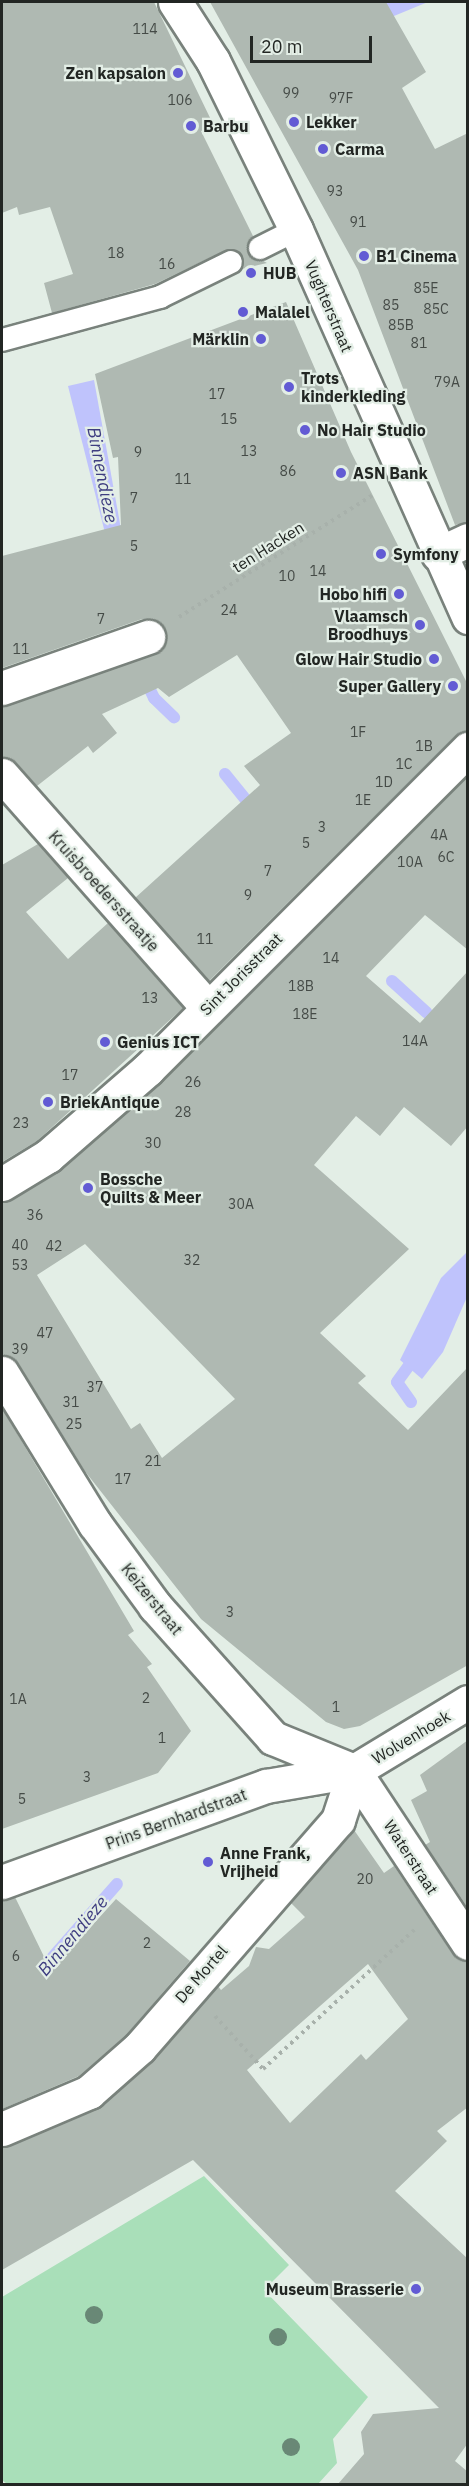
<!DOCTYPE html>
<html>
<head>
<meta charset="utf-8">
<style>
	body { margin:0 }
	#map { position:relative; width:469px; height:2486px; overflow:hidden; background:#e3eee6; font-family:"IBM Plex Sans",sans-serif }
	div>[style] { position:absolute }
	.green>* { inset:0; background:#a9dfb9 }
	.water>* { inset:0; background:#bfc3fc }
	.stream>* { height:12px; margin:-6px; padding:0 6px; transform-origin:6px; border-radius:6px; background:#bfc3fc }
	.building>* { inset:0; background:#afb9b2 }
	.path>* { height:4px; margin-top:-2px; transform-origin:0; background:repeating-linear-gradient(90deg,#a8b1ab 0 3px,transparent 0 7.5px) }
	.roads { filter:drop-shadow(2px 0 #79827c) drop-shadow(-2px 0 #79827c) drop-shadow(0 2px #79827c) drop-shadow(0 -2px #79827c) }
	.lane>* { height:22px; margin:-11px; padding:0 11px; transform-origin:11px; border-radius:11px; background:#fff }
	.street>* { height:33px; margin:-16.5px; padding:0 16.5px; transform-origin:16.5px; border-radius:16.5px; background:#fff }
	.trees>* { width:18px; height:18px; margin:-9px; border-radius:50%; background:#698876 }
	.dots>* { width:16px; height:16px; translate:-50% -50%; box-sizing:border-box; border:3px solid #e3eee6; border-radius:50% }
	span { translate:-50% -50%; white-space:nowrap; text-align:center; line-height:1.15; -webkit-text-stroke:4.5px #e3eee6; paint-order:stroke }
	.number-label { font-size:14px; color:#454b47 }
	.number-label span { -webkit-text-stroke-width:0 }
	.poi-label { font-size:16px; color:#222623; font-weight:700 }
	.right { translate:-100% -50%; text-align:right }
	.left { translate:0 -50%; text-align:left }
	.street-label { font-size:16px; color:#222623 }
	.water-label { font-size:18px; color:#3e3d80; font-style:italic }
	.frame { position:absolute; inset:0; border:3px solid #222623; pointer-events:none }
	.scale { position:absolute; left:250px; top:36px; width:122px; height:27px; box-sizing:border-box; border:3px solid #222623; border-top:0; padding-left:8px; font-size:18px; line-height:21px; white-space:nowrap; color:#222623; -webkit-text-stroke:4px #e3eee6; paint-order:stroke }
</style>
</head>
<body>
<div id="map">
	<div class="green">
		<div style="clip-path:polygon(204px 2176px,289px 2265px,264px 2290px,368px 2397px,333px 2439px,337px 2463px,318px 2484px,7px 2484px,2px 2480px,2px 2297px)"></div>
	</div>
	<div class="water">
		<div style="clip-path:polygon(338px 2px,428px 2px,355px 32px)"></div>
		<div style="clip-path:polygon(94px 380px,121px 529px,105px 533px,68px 386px)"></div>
		<div style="clip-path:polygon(467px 1252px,467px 1297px,443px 1352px,422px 1379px,400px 1360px,441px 1278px)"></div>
	</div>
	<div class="stream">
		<div style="left:132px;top:652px;width:51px;rotate:64.4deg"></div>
		<div style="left:154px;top:698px;width:28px;rotate:44deg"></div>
		<div style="left:225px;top:774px;width:46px;rotate:51.1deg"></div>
		<div style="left:392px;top:981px;width:47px;rotate:42.4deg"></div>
		<div style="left:411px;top:1402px;width:24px;rotate:-125deg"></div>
		<div style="left:397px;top:1382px;width:34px;rotate:-54deg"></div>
		<div style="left:37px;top:1975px;width:121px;rotate:-48.7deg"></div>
	</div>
	<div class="building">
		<div style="clip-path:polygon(2px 2px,154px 2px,214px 126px,201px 131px,253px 236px,248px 253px,267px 263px,242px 269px,243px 256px,226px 250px,155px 284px,52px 313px,44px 283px,73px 274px,50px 207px,19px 215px,17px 207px,2px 213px)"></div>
		<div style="clip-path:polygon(210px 2px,386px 2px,426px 72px,402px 88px,435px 149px,468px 133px,468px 522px,455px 525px,358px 270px)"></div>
		<div style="clip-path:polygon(286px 302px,351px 452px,468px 685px,468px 731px,455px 736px,209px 981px,135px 898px,260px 785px,244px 766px,291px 733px,237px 655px,169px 697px,158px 688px,102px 714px,117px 733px,93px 753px,88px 746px,37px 786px,16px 762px,2px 757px,2px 706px,154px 655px,163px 649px,166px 631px,160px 622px,142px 619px,2px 668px,2px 556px,121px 525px,118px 457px,113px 458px,95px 374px)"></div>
		<div style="clip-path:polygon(evenodd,468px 776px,468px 950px,425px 915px,366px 976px,420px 1023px,468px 971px,468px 1126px,451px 1146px,404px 1107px,380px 1136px,356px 1116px,314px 1165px,409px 1249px,320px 1333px,366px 1376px,358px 1383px,408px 1430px,468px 1367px,468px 1665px,360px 1726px,344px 1729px,326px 1722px,201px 1619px,84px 1470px,18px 1363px,2px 1354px,2px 1203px,60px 1170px,160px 1083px,468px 776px,85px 1244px,235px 1399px,162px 1458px,140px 1423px,131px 1429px,37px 1275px,85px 1244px)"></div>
		<div style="clip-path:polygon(38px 844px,68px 878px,26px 912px,68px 959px,108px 923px,183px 1008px,37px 1141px,2px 1162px,2px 865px)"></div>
		<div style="clip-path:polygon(2px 1408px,134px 1631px,128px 1635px,152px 1664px,147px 1667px,191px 1731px,158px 1773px,2px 1829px)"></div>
		<div style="clip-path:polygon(468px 1740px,468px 1908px,425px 1845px,430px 1842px,411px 1800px,427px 1791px,420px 1775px)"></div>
		<div style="clip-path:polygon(evenodd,354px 1830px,384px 1873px,394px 1866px,452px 1953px,468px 1961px,468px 2107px,437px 2131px,447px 2141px,395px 2191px,468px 2259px,468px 2443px,455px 2461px,468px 2472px,468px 2484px,338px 2484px,364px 2454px,361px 2432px,373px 2414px,439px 2408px,193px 2160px,2px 2270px,2px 2147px,97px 2109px,152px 2061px,218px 1986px,221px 1990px,249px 1966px,256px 1947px,269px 1949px,305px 1917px,291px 1903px,354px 1830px,368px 1964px,408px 2019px,366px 2060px,361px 2054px,290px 2123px,247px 2070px,368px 1964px)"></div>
		<div style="clip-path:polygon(15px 1897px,51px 1971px,116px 1899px,190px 1961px,127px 2034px,79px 2076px,2px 2109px,2px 1900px)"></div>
	</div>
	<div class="path">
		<div style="left:179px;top:617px;width:229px;rotate:-32.2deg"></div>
		<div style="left:215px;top:2016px;width:72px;rotate:47.8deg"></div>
		<div style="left:263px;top:2069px;width:207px;rotate:-42.6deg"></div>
	</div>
	<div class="roads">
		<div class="lane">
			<div style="left:260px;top:248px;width:40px;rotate:-26.6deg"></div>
			<div style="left:2px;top:340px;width:164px;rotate:-15.2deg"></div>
			<div style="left:160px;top:297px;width:79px;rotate:-26.2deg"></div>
		</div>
		<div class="street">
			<div style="left:175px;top:2px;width:70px;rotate:57.2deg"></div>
			<div style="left:213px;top:61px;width:188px;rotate:63.8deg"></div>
			<div style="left:296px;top:230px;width:424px;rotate:66deg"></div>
			<div style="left:438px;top:554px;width:33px;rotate:-25deg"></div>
			<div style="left:2px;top:688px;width:155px;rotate:-19.3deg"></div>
			<div style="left:2px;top:775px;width:310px;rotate:48.5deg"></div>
			<div style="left:2px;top:1184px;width:54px;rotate:-31.3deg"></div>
			<div style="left:48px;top:1156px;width:133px;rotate:-41deg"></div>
			<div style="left:148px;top:1069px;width:453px;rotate:-45deg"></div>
			<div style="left:2px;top:1373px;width:177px;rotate:58.4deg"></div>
			<div style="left:95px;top:1524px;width:102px;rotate:53.8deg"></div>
			<div style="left:155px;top:1606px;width:177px;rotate:48.2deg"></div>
			<div style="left:273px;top:1738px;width:87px;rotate:22.2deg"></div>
			<div style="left:354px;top:1771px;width:206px;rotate:56.5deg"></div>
			<div style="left:2px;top:1882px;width:281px;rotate:-20deg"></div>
			<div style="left:266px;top:1786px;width:89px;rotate:-9.7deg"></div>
			<div style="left:354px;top:1771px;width:133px;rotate:-31.2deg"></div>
			<div style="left:2px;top:2129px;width:95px;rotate:-23deg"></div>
			<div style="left:89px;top:2092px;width:68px;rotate:-41.4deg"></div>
			<div style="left:140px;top:2047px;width:301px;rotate:-48.9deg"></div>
			<div style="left:338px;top:1820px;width:52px;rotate:-71.9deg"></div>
		</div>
	</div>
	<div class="trees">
		<div style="left:94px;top:2315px"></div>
		<div style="left:278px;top:2337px"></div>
		<div style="left:291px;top:2447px"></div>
	</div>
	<div class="dots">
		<div style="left:178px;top:73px;background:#625bd4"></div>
		<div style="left:294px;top:122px;background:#625bd4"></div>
		<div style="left:191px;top:126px;background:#625bd4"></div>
		<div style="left:323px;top:149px;background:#625bd4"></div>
		<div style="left:364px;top:256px;background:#625bd4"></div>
		<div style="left:251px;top:273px;background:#625bd4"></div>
		<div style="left:243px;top:312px;background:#625bd4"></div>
		<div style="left:261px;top:339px;background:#625bd4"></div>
		<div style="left:289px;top:387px;background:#625bd4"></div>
		<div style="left:305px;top:430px;background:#625bd4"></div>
		<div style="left:341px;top:473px;background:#625bd4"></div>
		<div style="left:381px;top:554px;background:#625bd4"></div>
		<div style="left:399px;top:594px;background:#625bd4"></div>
		<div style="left:420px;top:625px;background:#625bd4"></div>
		<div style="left:434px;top:659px;background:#625bd4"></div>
		<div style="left:453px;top:686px;background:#625bd4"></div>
		<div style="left:105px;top:1042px;background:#625bd4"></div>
		<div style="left:48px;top:1102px;background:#625bd4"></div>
		<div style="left:88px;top:1188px;background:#625bd4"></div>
		<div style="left:208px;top:1862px;background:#625bd4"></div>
		<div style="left:416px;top:2289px;background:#625bd4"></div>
	</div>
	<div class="number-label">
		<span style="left:145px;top:29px">114</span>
		<span style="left:291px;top:93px">99</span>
		<span style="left:341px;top:98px">97F</span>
		<span style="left:180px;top:100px">106</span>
		<span style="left:335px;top:191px">93</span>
		<span style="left:358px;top:222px">91</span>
		<span style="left:116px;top:253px">18</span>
		<span style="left:167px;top:264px">16</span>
		<span style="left:426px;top:288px">85E</span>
		<span style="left:391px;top:305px">85</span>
		<span style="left:436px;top:309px">85C</span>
		<span style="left:401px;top:325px">85B</span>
		<span style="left:419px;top:343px">81</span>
		<span style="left:447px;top:382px">79A</span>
		<span style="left:217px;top:394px">17</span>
		<span style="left:229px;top:419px">15</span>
		<span style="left:249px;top:451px">13</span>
		<span style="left:138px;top:452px">9</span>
		<span style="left:288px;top:471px">86</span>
		<span style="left:183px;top:479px">11</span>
		<span style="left:134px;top:498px">7</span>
		<span style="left:134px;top:546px">5</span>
		<span style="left:318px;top:571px">14</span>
		<span style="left:287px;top:576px">10</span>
		<span style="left:229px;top:610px">24</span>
		<span style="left:101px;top:619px">7</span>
		<span style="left:21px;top:649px">11</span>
		<span style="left:358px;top:732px">1F</span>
		<span style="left:424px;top:746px">1B</span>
		<span style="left:404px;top:764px">1C</span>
		<span style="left:384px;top:782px">1D</span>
		<span style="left:363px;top:800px">1E</span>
		<span style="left:322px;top:827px">3</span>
		<span style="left:439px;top:835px">4A</span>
		<span style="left:306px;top:843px">5</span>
		<span style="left:446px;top:857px">6C</span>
		<span style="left:410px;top:862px">10A</span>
		<span style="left:268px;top:871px">7</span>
		<span style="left:248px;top:895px">9</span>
		<span style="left:205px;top:939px">11</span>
		<span style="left:331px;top:958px">14</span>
		<span style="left:301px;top:986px">18B</span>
		<span style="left:150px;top:998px">13</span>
		<span style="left:305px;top:1014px">18E</span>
		<span style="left:415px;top:1041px">14A</span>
		<span style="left:70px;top:1075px">17</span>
		<span style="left:193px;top:1082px">26</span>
		<span style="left:183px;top:1112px">28</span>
		<span style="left:21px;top:1123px">23</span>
		<span style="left:153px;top:1143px">30</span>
		<span style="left:241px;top:1204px">30A</span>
		<span style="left:35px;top:1215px">36</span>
		<span style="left:20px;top:1245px">40</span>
		<span style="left:54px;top:1246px">42</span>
		<span style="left:192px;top:1260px">32</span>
		<span style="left:20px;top:1265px">53</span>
		<span style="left:45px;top:1333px">47</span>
		<span style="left:20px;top:1349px">39</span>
		<span style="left:95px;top:1387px">37</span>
		<span style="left:71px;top:1402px">31</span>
		<span style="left:74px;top:1424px">25</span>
		<span style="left:153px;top:1461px">21</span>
		<span style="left:123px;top:1479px">17</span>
		<span style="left:230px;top:1612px">3</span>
		<span style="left:146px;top:1698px">2</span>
		<span style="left:18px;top:1699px">1A</span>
		<span style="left:336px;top:1707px">1</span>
		<span style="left:162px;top:1738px">1</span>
		<span style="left:87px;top:1777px">3</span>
		<span style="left:22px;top:1799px">5</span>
		<span style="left:365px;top:1879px">20</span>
		<span style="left:147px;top:1943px">2</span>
		<span style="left:16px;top:1956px">6</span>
	</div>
	<div class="poi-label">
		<span class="right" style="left:166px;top:73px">Zen kapsalon</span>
		<span class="left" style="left:306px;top:122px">Lekker</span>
		<span class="left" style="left:203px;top:126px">Barbu</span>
		<span class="left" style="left:335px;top:149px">Carma</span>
		<span class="left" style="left:376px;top:256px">B1 Cinema</span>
		<span class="left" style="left:263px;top:273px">HUB</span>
		<span class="left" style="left:255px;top:312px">Malalel</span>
		<span class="right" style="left:249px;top:339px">Märklin</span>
		<span class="left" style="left:301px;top:387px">Trots<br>kinderkleding</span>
		<span class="left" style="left:317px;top:430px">No Hair Studio</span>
		<span class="left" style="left:353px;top:473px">ASN Bank</span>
		<span class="left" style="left:393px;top:554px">Symfony</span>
		<span class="right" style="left:387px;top:594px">Hobo hifi</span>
		<span class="right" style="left:408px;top:625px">Vlaamsch<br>Broodhuys</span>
		<span class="right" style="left:422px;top:659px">Glow Hair Studio</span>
		<span class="right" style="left:441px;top:686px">Super Gallery</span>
		<span class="left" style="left:117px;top:1042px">Genius ICT</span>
		<span class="left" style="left:60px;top:1102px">BriekAntique</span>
		<span class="left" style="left:100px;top:1188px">Bossche<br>Quilts &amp; Meer</span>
		<span class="left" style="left:220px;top:1862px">Anne Frank,<br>Vrijheid</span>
		<span class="right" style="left:404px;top:2289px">Museum Brasserie</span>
	</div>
	<div class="street-label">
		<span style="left:329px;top:306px;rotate:67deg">Vughterstraat</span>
		<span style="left:268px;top:547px;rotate:-32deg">ten Hacken</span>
		<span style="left:104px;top:891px;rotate:48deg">Kruisbroedersstraatje</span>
		<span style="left:241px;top:974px;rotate:-45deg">Sint Jorisstraat</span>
		<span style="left:152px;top:1599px;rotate:51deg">Keizerstraat</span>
		<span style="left:411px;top:1737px;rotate:-31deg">Wolvenhoek</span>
		<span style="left:176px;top:1819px;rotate:-20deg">Prins Bernhardstraat</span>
		<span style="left:411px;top:1857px;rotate:57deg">Waterstraat</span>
		<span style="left:201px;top:1974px;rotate:-49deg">De Mortel</span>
	</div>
	<div class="water-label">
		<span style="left:102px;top:475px;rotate:79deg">Binnendieze</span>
		<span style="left:73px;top:1936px;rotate:-50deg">Binnendieze</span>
	</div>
	<div class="frame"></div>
	<div class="scale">20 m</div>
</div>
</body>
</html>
